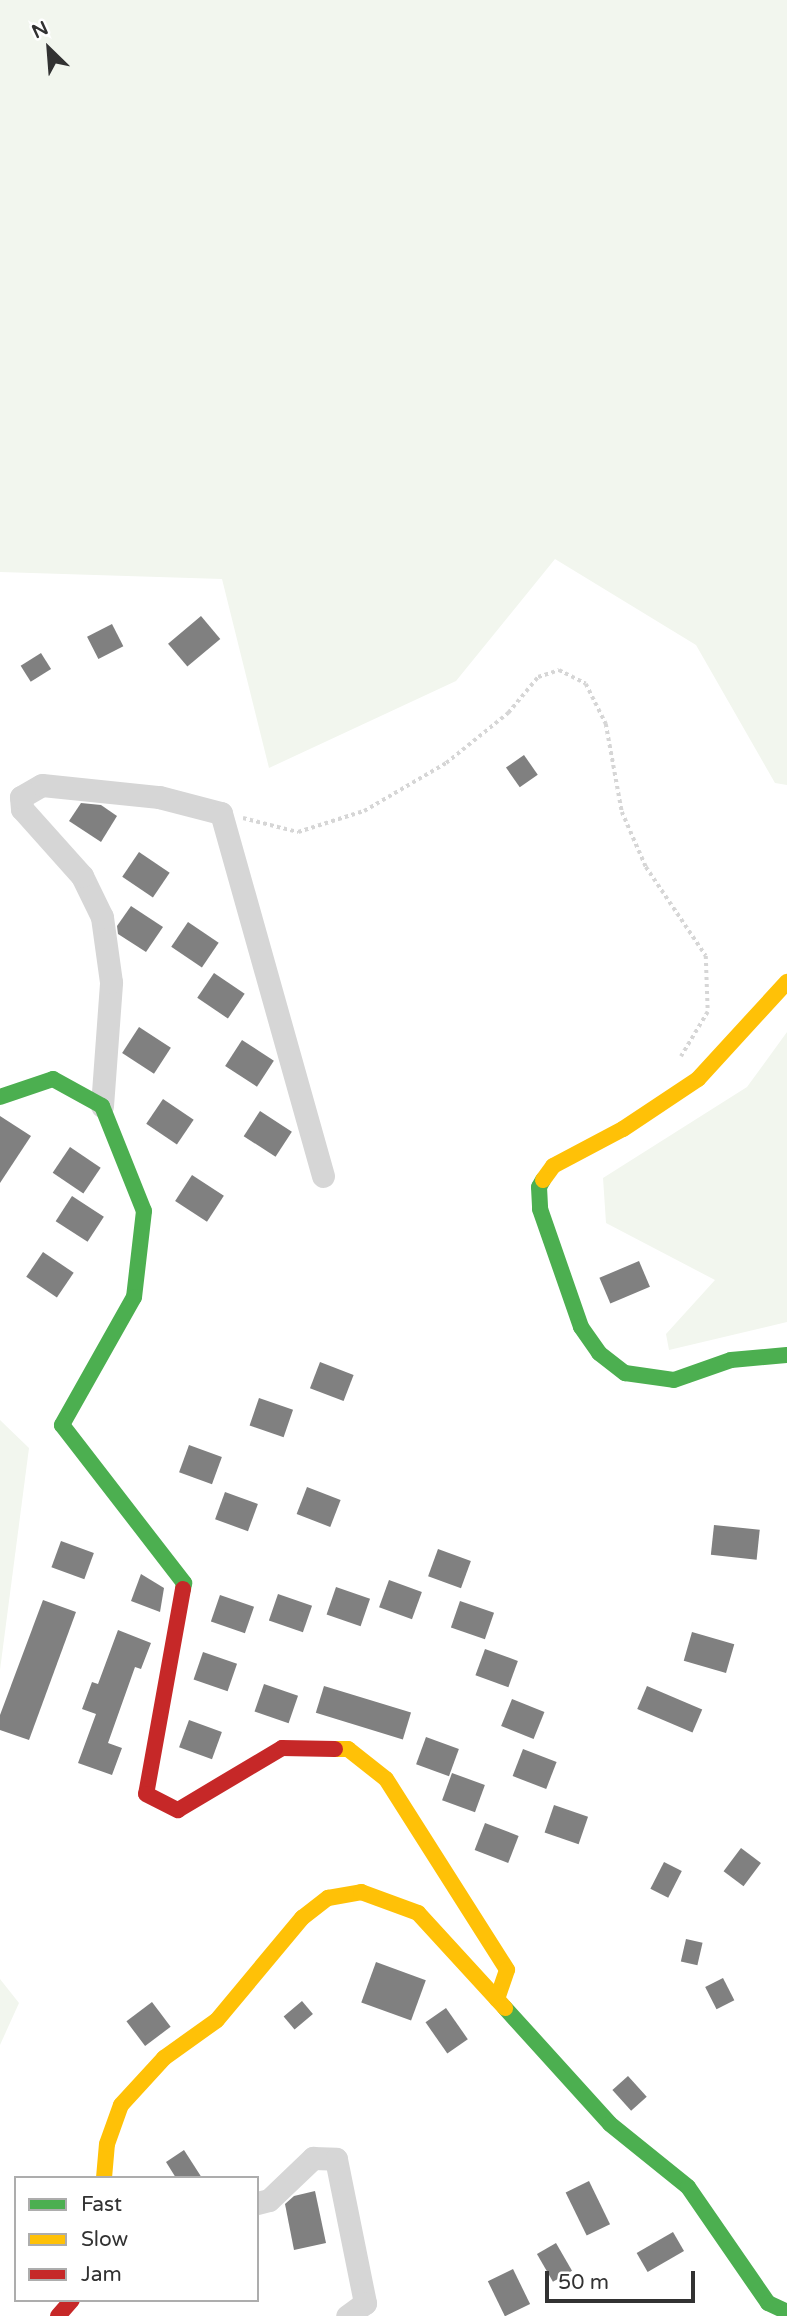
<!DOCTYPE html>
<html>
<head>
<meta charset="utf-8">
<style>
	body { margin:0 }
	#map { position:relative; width:787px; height:2316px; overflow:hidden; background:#fff; font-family:"Varela Round",sans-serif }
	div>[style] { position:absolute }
	.green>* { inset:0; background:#f2f6ee }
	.building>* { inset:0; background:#808080; transform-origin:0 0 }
	.path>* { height:3.5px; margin-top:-1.75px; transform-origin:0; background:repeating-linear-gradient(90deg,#d6d6d6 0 3.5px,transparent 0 7px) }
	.street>* { height:23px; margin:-11.5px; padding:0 11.5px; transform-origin:11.5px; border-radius:11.5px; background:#d6d6d6 }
	.fast>* { height:16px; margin:-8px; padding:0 8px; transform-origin:8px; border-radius:8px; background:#4caf50 }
	.slow>* { height:16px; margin:-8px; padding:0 8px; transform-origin:8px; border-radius:8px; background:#ffc107 }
	.jam>* { height:16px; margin:-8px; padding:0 8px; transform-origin:8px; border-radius:8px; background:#c62828 }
	span { translate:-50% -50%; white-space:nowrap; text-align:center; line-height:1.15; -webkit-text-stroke:7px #fff; paint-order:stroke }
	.legend { position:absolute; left:14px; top:2176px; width:245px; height:126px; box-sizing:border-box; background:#fff; border:2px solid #adadad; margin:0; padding:9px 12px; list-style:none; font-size:21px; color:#323232 }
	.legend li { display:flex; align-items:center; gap:14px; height:35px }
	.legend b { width:35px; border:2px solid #adadad }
	.north { position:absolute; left:14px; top:14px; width:70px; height:70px; -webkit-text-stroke:5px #fff; paint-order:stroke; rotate:335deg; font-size:19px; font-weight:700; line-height:28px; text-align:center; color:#323232 }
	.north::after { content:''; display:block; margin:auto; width:24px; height:32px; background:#323232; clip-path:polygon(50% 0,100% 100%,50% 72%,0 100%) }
	.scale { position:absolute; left:545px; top:2271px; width:150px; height:32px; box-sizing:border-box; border:4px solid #323232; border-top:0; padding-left:9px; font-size:21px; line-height:24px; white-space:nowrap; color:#323232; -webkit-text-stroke:5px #fff; paint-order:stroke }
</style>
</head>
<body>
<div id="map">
	<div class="green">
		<div style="clip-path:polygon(0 0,787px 0,787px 785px,775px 783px,696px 645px,555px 559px,456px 681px,269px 768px,222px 579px,0 572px)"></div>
		<div style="clip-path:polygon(787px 1032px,787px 1322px,669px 1350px,666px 1334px,715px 1280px,606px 1223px,603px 1178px,747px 1087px)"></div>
		<div style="clip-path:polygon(0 1420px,29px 1448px,0 1670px)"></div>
		<div style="clip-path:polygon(0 1979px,19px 2003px,0 2045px)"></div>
	</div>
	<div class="building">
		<div style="left:201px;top:616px;width:30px;height:43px;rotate:50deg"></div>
		<div style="left:112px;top:624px;width:25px;height:28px;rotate:63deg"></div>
		<div style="left:41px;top:653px;width:19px;height:24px;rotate:58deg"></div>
		<div style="left:524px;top:755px;width:24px;height:22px;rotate:55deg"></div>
		<div style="clip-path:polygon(81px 803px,101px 805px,117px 816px,101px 842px,69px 821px)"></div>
		<div style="left:139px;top:852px;width:37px;height:30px;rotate:34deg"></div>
		<div style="clip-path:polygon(131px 906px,163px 927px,146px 952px,118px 934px,117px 926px)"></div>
		<div style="left:188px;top:922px;width:37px;height:30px;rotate:34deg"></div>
		<div style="left:214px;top:973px;width:37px;height:30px;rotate:34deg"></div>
		<div style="left:139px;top:1027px;width:38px;height:31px;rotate:33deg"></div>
		<div style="left:242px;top:1040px;width:38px;height:31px;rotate:33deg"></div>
		<div style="left:163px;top:1099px;width:37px;height:30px;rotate:34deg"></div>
		<div style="left:260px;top:1111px;width:38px;height:30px;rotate:33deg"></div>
		<div style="clip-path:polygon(0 1116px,31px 1136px,0 1183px)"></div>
		<div style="left:70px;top:1147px;width:37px;height:31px;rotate:34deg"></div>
		<div style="left:192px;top:1175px;width:38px;height:31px;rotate:33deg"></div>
		<div style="left:72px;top:1196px;width:38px;height:30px;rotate:33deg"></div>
		<div style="left:43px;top:1252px;width:37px;height:30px;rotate:34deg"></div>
		<div style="left:639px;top:1261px;width:28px;height:43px;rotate:67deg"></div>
		<div style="left:320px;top:1362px;width:36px;height:28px;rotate:21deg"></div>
		<div style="left:259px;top:1398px;width:36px;height:29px;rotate:19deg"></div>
		<div style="left:189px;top:1445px;width:35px;height:29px;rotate:20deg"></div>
		<div style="left:307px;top:1487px;width:36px;height:29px;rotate:21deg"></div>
		<div style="left:225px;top:1492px;width:35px;height:29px;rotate:20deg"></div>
		<div style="left:714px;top:1525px;width:46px;height:30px;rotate:6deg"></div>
		<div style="left:61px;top:1541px;width:35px;height:28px;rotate:20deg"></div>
		<div style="left:438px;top:1549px;width:35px;height:29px;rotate:20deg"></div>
		<div style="clip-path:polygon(141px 1574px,164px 1588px,160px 1612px,131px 1601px)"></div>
		<div style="left:389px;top:1580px;width:35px;height:29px;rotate:20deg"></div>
		<div style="left:336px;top:1587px;width:36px;height:29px;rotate:19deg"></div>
		<div style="left:278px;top:1594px;width:36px;height:28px;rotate:19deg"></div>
		<div style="left:220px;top:1595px;width:36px;height:28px;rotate:19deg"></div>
		<div style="clip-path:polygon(43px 1600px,76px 1612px,29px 1740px,0 1730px,0 1715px)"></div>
		<div style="left:460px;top:1601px;width:36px;height:28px;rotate:19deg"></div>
		<div style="clip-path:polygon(118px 1630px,151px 1643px,141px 1669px,135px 1667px,108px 1743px,122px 1748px,112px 1775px,78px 1763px,96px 1714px,82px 1709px,92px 1682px,98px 1684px)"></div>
		<div style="left:692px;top:1632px;width:44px;height:30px;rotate:16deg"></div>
		<div style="left:485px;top:1649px;width:35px;height:28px;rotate:20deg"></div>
		<div style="left:203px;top:1652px;width:36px;height:29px;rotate:19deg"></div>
		<div style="left:264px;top:1684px;width:36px;height:29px;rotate:19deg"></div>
		<div style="left:324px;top:1686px;width:91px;height:28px;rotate:17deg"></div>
		<div style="left:647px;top:1686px;width:60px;height:25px;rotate:23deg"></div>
		<div style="left:512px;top:1699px;width:35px;height:29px;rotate:22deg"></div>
		<div style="left:189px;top:1720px;width:35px;height:29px;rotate:20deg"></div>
		<div style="left:426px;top:1737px;width:35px;height:29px;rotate:20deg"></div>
		<div style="left:523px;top:1749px;width:36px;height:29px;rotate:21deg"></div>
		<div style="left:452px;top:1773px;width:35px;height:29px;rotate:20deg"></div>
		<div style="left:554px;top:1805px;width:36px;height:29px;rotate:19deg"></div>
		<div style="left:485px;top:1823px;width:36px;height:29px;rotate:21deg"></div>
		<div style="left:741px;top:1848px;width:25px;height:29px;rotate:37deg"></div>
		<div style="left:664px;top:1862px;width:20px;height:30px;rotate:27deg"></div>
		<div style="left:686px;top:1939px;width:17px;height:23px;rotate:13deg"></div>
		<div style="left:376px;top:1962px;width:53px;height:43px;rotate:20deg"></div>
		<div style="left:723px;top:1978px;width:25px;height:20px;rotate:63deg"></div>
		<div style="left:302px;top:2001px;width:17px;height:24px;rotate:50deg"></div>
		<div style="left:152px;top:2002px;width:31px;height:32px;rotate:53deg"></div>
		<div style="left:446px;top:2008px;width:38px;height:25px;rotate:55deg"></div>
		<div style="left:628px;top:2076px;width:28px;height:21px;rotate:48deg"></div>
		<div style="clip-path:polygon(184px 2150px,202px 2178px,176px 2178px,166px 2162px)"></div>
		<div style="left:589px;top:2181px;width:48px;height:26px;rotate:64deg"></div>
		<div style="clip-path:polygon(315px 2191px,326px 2243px,294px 2250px,285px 2204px,294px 2196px)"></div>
		<div style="left:673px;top:2232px;width:22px;height:42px;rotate:60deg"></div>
		<div style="left:556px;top:2243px;width:32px;height:22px;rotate:60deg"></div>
		<div style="left:513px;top:2269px;width:39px;height:28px;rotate:64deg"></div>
	</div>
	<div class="path">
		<div style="left:243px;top:818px;width:57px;rotate:14.3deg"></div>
		<div style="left:298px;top:832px;width:69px;rotate:-17.7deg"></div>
		<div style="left:364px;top:811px;width:95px;rotate:-30.3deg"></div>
		<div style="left:446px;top:763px;width:80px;rotate:-38.9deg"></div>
		<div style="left:508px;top:713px;width:47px;rotate:-50.2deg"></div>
		<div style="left:538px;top:677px;width:22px;rotate:-18deg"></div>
		<div style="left:559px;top:670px;width:30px;rotate:27deg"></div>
		<div style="left:586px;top:684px;width:45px;rotate:63.4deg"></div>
		<div style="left:606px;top:724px;width:89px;rotate:79.7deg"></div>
		<div style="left:622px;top:812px;width:60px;rotate:66.4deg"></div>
		<div style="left:646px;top:867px;width:107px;rotate:56deg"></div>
		<div style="left:706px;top:956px;width:56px;rotate:88deg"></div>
		<div style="left:708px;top:1012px;width:52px;rotate:121deg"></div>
	</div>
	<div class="street">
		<div style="left:102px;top:1106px;width:124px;rotate:-85.8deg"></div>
		<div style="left:111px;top:982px;width:66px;rotate:-97.9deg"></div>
		<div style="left:102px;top:917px;width:46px;rotate:-116deg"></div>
		<div style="left:82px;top:876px;width:90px;rotate:-131.8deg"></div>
		<div style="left:22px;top:809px;width:12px;rotate:-95deg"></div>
		<div style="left:21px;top:797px;width:24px;rotate:-30deg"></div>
		<div style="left:42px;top:785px;width:118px;rotate:5.9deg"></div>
		<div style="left:159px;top:797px;width:64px;rotate:14.5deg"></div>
		<div style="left:221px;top:813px;width:377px;rotate:74.3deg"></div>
		<div style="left:257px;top:2203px;width:12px;rotate:-14deg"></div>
		<div style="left:269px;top:2200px;width:61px;rotate:-43.7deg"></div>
		<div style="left:313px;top:2158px;width:23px;rotate:2deg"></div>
		<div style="left:336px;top:2159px;width:147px;rotate:78.6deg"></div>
		<div style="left:365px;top:2303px;width:22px;rotate:144deg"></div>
	</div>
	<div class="fast">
		<div style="left:0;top:1097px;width:56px;rotate:-18.8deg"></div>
		<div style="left:53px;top:1079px;width:56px;rotate:28.9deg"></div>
		<div style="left:102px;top:1106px;width:113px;rotate:68.2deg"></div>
		<div style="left:144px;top:1211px;width:87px;rotate:96.6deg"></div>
		<div style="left:134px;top:1297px;width:147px;rotate:119.4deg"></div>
		<div style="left:62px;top:1425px;width:200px;rotate:52.3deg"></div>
		<div style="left:184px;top:1583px;width:6px;rotate:99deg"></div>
		<div style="left:543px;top:1180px;width:8px;rotate:120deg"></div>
		<div style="left:539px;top:1187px;width:22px;rotate:87deg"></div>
		<div style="left:540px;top:1209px;width:125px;rotate:70.8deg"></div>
		<div style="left:581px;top:1327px;width:32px;rotate:55deg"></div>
		<div style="left:599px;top:1353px;width:33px;rotate:38deg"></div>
		<div style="left:625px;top:1373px;width:49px;rotate:8.1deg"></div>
		<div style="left:674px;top:1380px;width:60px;rotate:-19.3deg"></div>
		<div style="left:731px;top:1360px;width:56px;rotate:-5.1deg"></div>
		<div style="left:505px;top:2008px;width:156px;rotate:47.8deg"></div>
		<div style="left:610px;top:2124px;width:100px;rotate:38.9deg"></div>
		<div style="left:688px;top:2187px;width:141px;rotate:55.4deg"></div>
		<div style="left:768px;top:2303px;width:21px;rotate:25deg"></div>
	</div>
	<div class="slow">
		<div style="left:543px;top:1180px;width:17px;rotate:-54deg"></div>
		<div style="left:553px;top:1166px;width:79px;rotate:-27.9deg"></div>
		<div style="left:623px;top:1129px;width:90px;rotate:-33.7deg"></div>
		<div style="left:698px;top:1079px;width:132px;rotate:-47.5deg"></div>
		<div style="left:335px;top:1749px;width:13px"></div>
		<div style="left:348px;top:1749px;width:48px;rotate:38.3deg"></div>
		<div style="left:386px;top:1779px;width:226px;rotate:57.6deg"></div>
		<div style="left:507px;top:1970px;width:31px;rotate:109deg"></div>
		<div style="left:104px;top:2178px;width:34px;rotate:-85deg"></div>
		<div style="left:107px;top:2144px;width:41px;rotate:-70.3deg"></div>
		<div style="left:121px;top:2105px;width:64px;rotate:-47.5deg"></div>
		<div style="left:164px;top:2058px;width:65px;rotate:-35.6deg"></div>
		<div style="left:217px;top:2020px;width:133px;rotate:-50.2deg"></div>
		<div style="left:302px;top:1918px;width:33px;rotate:-38deg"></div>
		<div style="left:328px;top:1898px;width:34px;rotate:-10deg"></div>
		<div style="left:361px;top:1892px;width:61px;rotate:20.2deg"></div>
		<div style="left:418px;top:1913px;width:129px;rotate:47.5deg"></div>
	</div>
	<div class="jam">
		<div style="left:183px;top:1589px;width:208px;rotate:100.2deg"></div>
		<div style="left:146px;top:1794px;width:36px;rotate:27deg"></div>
		<div style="left:178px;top:1810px;width:121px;rotate:-30.8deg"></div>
		<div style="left:282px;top:1748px;width:53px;rotate:1.1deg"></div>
		<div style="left:58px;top:2316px;width:21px;rotate:-49deg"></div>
	</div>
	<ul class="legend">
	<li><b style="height:9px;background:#4caf50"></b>Fast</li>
	<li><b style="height:9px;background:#ffc107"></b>Slow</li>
	<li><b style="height:9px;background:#c62828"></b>Jam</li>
	</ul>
	<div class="north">N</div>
	<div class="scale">50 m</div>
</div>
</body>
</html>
